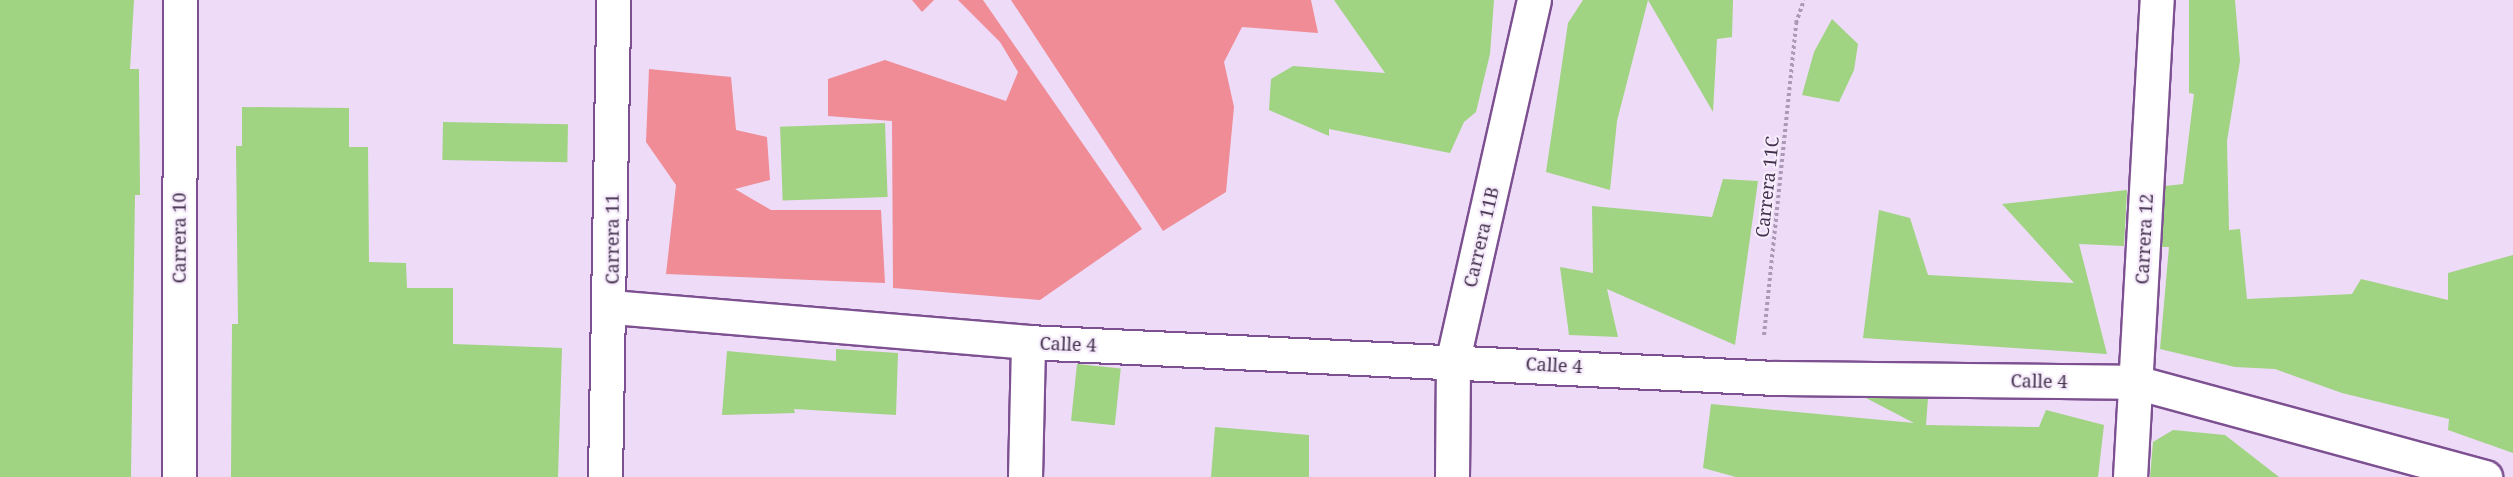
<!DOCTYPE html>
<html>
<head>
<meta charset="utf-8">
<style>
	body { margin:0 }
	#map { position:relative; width:2513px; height:477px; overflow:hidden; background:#eedbf8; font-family:"Noto Serif",serif }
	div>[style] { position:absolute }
	.forest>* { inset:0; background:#ef8c95 }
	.building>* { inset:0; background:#a0d382; transform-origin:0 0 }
	.path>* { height:4px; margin-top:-2px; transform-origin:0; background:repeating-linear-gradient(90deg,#ac99b6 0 3px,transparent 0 6px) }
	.roads { filter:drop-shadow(2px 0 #7d5191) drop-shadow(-2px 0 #7d5191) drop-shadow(0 2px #7d5191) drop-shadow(0 -2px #7d5191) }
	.minor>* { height:33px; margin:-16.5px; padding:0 16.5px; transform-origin:16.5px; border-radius:16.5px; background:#fff }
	span { translate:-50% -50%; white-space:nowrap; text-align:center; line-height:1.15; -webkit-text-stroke:4.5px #f6ecfb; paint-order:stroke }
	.street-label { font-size:18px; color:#43304d }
</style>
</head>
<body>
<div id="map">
	<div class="forest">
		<div style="clip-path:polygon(912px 0,934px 0,922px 12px)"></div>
		<div style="clip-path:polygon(958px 0,983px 0,1142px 229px,1040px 300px,893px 288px,892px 121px,828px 116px,828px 79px,885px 60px,1006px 101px,1018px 72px,1000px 42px)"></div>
		<div style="clip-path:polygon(1011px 0,1311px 0,1318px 33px,1242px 27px,1224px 62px,1234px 107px,1226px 192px,1163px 231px)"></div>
		<div style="clip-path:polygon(649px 69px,731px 77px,736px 130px,767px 137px,770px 180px,735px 189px,771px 210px,881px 210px,885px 283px,666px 274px,676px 185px,646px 142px)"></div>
	</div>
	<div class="building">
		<div style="clip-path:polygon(0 0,134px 0,130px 69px,139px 69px,140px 195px,135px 195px,131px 477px,0 477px)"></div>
		<div style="clip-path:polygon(1334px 0,1494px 0,1490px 54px,1476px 112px,1464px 122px,1450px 153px,1329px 129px,1329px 136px,1269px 110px,1271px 79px,1293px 66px,1385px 73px)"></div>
		<div style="clip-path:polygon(1583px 0,1733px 0,1732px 37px,1717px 39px,1713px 112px,1648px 0,1617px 121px,1610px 190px,1546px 172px,1568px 23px)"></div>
		<div style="clip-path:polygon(2189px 0,2235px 0,2240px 61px,2227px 141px,2229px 230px,2240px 229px,2247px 299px,2352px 294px,2361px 279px,2448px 300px,2448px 273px,2513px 255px,2513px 453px,2448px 430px,2449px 419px,2342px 393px,2275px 369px,2235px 367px,2160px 349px,2169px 247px,2162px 247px,2165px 186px,2183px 184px,2194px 94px,2189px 93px)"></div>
		<div style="clip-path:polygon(1832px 19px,1858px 44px,1854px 70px,1839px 102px,1802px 95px,1814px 52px)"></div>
		<div style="clip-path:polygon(242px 107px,349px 108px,349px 147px,368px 147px,369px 262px,406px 263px,407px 288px,453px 288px,453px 344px,562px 348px,558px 477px,231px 477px,232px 324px,238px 324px,236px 146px,242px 146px)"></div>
		<div style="left:443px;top:122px;width:125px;height:38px;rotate:1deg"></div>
		<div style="left:885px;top:123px;width:74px;height:105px;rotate:88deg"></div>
		<div style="clip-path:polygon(1723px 179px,1758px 181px,1735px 345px,1607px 289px,1618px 337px,1569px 335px,1560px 267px,1593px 273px,1592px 206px,1712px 217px)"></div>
		<div style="clip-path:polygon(2127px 190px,2124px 246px,2079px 244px,2107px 354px,1863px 338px,1879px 210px,1910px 218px,1928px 275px,2074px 283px,2002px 204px)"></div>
		<div style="clip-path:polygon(836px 349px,898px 353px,896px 415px,794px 409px,795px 413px,722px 415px,727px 351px,836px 361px)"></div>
		<div style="left:1077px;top:364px;width:44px;height:57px;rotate:6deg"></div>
		<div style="clip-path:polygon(1866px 398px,1928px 398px,1926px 425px,2039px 427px,2046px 410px,2104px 425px,2098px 477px,1736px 477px,1703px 468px,1711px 404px,1914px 423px)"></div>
		<div style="clip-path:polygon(1215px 427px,1309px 435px,1309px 477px,1211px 477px)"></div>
		<div style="clip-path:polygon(2173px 430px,2225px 435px,2279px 477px,2150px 477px,2153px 442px)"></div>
	</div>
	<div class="path">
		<div style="left:1764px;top:335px;width:314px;rotate:-84.1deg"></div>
		<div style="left:1796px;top:23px;width:24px;rotate:-71deg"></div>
	</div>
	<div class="roads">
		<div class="minor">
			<div style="left:612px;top:307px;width:417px;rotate:4.8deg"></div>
			<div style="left:1028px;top:342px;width:749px;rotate:2.76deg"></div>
			<div style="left:1776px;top:378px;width:359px;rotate:0.6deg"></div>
			<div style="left:2135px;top:382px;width:363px;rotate:15.2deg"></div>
			<div style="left:179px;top:477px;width:477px;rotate:-89.9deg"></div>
			<div style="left:605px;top:477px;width:477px;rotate:-89deg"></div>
			<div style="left:1025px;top:477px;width:135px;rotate:-88.7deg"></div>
			<div style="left:1452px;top:477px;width:118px;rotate:-89.5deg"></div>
			<div style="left:1453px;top:359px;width:368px;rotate:-77.3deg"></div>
			<div style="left:2130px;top:477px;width:478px;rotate:-86.8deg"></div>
		</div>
	</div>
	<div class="street-label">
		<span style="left:1767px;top:187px;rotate:-84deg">Carrera 11C</span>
		<span style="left:1481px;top:237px;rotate:-77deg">Carrera 11B</span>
		<span style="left:179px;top:238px;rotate:-90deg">Carrera 10</span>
		<span style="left:612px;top:239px;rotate:-90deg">Carrera 11</span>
		<span style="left:2144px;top:239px;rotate:-87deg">Carrera 12</span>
		<span style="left:1068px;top:344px;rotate:2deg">Calle 4</span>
		<span style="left:1554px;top:365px;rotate:3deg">Calle 4</span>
		<span style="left:2039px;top:381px;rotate:1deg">Calle 4</span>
	</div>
</div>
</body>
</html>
